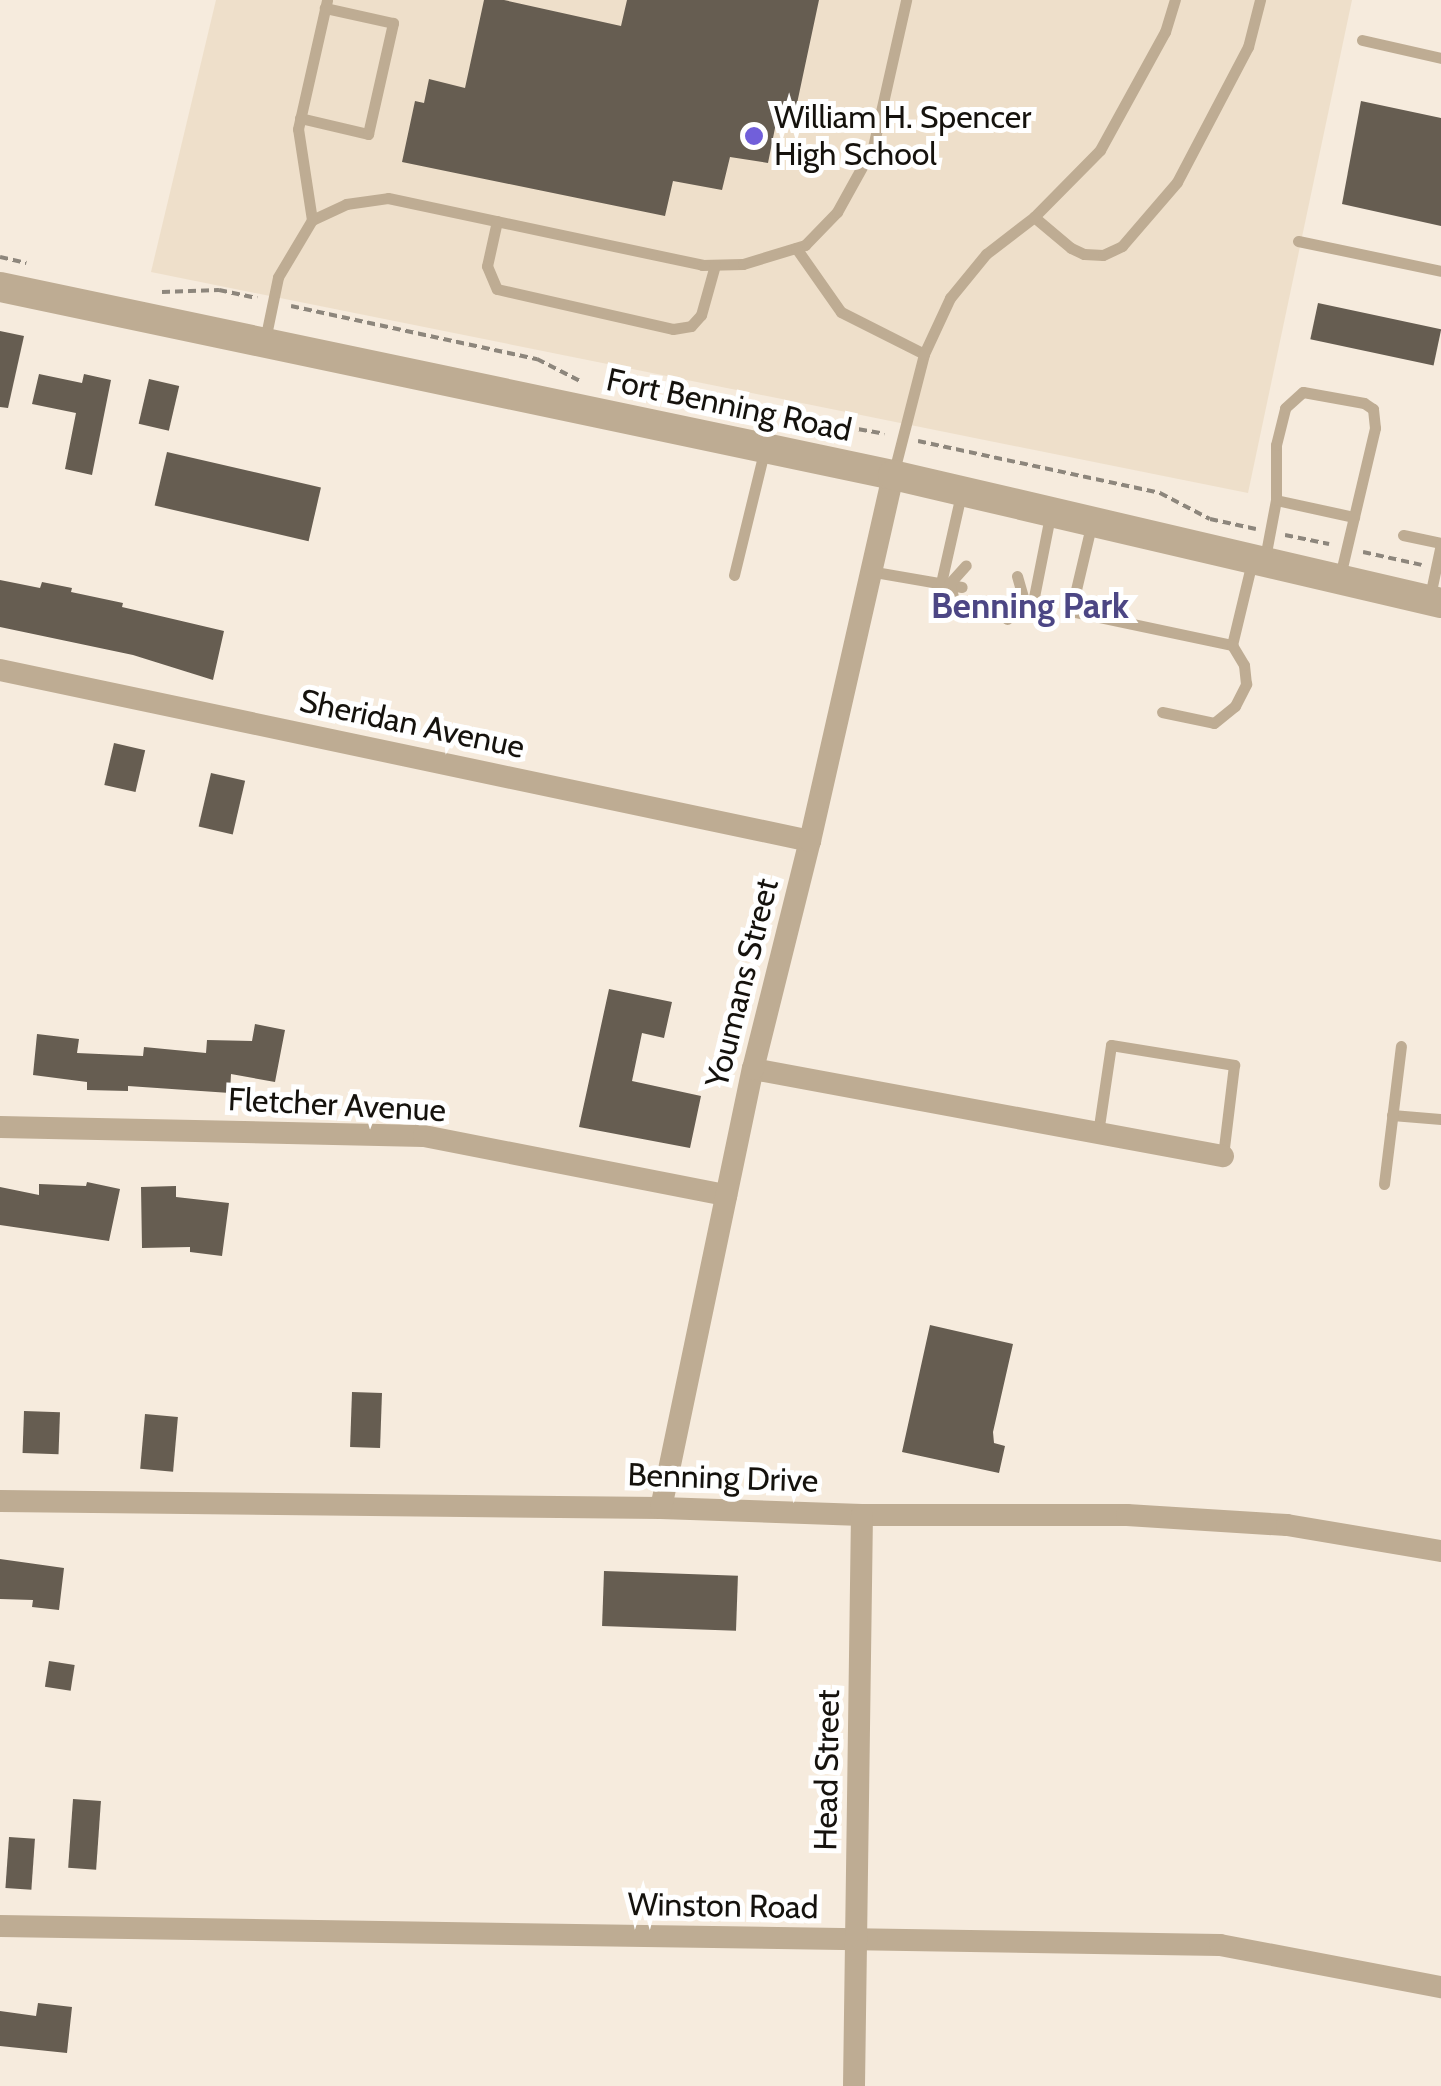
<!DOCTYPE html>
<html>
<head>
<meta charset="utf-8">
<style>
	body { margin:0 }
	#map { position:relative; width:1441px; height:2086px; overflow:hidden; background:#f6ebdd; font-family:Cabin,sans-serif }
	div>[style] { position:absolute }
	.built>* { inset:0; background:#eedfca }
	.building>* { inset:0; background:#665d51; transform-origin:0 0 }
	.path>* { height:4px; margin-top:-2px; transform-origin:0; background:repeating-linear-gradient(90deg,#8d867c 0 8px,transparent 0 13px) }
	.service>* { height:11px; margin:-5.5px; padding:0 5.5px; transform-origin:5.5px; border-radius:5.5px; background:#beac93 }
	.minor>* { height:22px; margin:-11px; padding:0 11px; transform-origin:11px; border-radius:11px; background:#beac93 }
	.tertiary>* { height:30px; margin:-15px; padding:0 15px; transform-origin:15px; border-radius:15px; background:#beac93 }
	.dots>* { width:28px; height:28px; translate:-50% -50%; box-sizing:border-box; border:5px solid #fff; border-radius:50% }
	span { translate:-50% -50%; white-space:nowrap; text-align:center; line-height:1.15; -webkit-text-stroke:10px #fff; paint-order:stroke }
	.poi-label { font-size:32px; color:#15120d }
	.left { translate:0 -50%; text-align:left }
	.street-label { font-size:32px; color:#15120d }
	.neighbourhood-label { font-size:35px; color:#4c4684; font-weight:700 }
</style>
</head>
<body>
<div id="map">
	<div class="built">
		<div style="clip-path:polygon(216px 0,1352px 0,1248px 493px,151px 272px)"></div>
	</div>
	<div class="building">
		<div style="clip-path:polygon(484px 0,504px 0,621px 26px,627px 0,819px 0,792px 127px,776px 123px,768px 163px,730px 157px,722px 190px,673px 181px,665px 216px,402px 162px,415px 101px,424px 103px,429px 79px,465px 88px)"></div>
		<div style="clip-path:polygon(1361px 101px,1441px 118px,1441px 226px,1342px 204px)"></div>
		<div style="left:1318px;top:303px;width:126px;height:37px;rotate:12deg"></div>
		<div style="clip-path:polygon(0 331px,24px 336px,8px 408px,0 407px)"></div>
		<div style="clip-path:polygon(39px 374px,82px 383px,84px 374px,111px 380px,92px 475px,65px 469px,76px 413px,32px 404px)"></div>
		<div style="left:149px;top:379px;width:31px;height:46px;rotate:13deg"></div>
		<div style="left:167px;top:452px;width:158px;height:55px;rotate:13deg"></div>
		<div style="clip-path:polygon(0 580px,40px 588px,42px 582px,72px 588px,71px 592px,123px 603px,122px 607px,224px 631px,213px 680px,133px 655px,0 627px)"></div>
		<div style="left:114px;top:743px;width:32px;height:43px;rotate:13deg"></div>
		<div style="left:211px;top:773px;width:35px;height:55px;rotate:13deg"></div>
		<div style="clip-path:polygon(609px 989px,672px 1002px,664px 1038px,642px 1033px,632px 1081px,701px 1096px,690px 1148px,579px 1127px)"></div>
		<div style="clip-path:polygon(255px 1024px,285px 1030px,275px 1082px,231px 1074px,230px 1093px,128px 1086px,128px 1091px,87px 1090px,87px 1082px,33px 1075px,37px 1034px,79px 1039px,77px 1053px,143px 1056px,144px 1047px,206px 1053px,207px 1040px,252px 1041px)"></div>
		<div style="clip-path:polygon(87px 1182px,120px 1189px,109px 1241px,0 1225px,0 1187px,39px 1195px,39px 1184px,86px 1186px)"></div>
		<div style="clip-path:polygon(176px 1186px,176px 1197px,229px 1203px,222px 1256px,190px 1252px,190px 1247px,142px 1248px,141px 1187px)"></div>
		<div style="clip-path:polygon(930px 1325px,1013px 1344px,993px 1432px,994px 1443px,1005px 1446px,999px 1473px,902px 1452px)"></div>
		<div style="left:352px;top:1392px;width:30px;height:55px;rotate:2deg"></div>
		<div style="left:24px;top:1411px;width:36px;height:42px;rotate:2deg"></div>
		<div style="left:145px;top:1414px;width:33px;height:55px;rotate:5deg"></div>
		<div style="clip-path:polygon(0 1559px,64px 1568px,59px 1610px,32px 1607px,33px 1600px,0 1599px)"></div>
		<div style="left:604px;top:1571px;width:134px;height:55px;rotate:2deg"></div>
		<div style="left:49px;top:1661px;width:26px;height:26px;rotate:9deg"></div>
		<div style="left:73px;top:1799px;width:28px;height:69px;rotate:4deg"></div>
		<div style="left:9px;top:1837px;width:26px;height:51px;rotate:4deg"></div>
		<div style="clip-path:polygon(38px 2003px,72px 2007px,67px 2053px,0 2046px,0 2011px,36px 2016px)"></div>
	</div>
	<div class="path">
		<div style="left:0;top:257px;width:27px;rotate:13deg"></div>
		<div style="left:162px;top:292px;width:57px;rotate:-2deg"></div>
		<div style="left:219px;top:290px;width:39px;rotate:12deg"></div>
		<div style="left:291px;top:306px;width:252px;rotate:12.2deg"></div>
		<div style="left:537px;top:359px;width:48px;rotate:27.1deg"></div>
		<div style="left:804px;top:428px;width:42px;rotate:-1.4deg"></div>
		<div style="left:846px;top:427px;width:39px;rotate:10deg"></div>
		<div style="left:918px;top:441px;width:248px;rotate:12.1deg"></div>
		<div style="left:1160px;top:493px;width:56px;rotate:27.5deg"></div>
		<div style="left:1210px;top:519px;width:47px;rotate:12.3deg"></div>
		<div style="left:1285px;top:535px;width:45px;rotate:11.6deg"></div>
		<div style="left:1363px;top:552px;width:60px;rotate:12.4deg"></div>
	</div>
	<div class="service">
		<div style="left:1362px;top:40px;width:81px;rotate:12.8deg"></div>
		<div style="left:300px;top:118px;width:70px;rotate:13.2deg"></div>
		<div style="left:368px;top:134px;width:114px;rotate:-77.3deg"></div>
		<div style="left:393px;top:23px;width:70px;rotate:-167.6deg"></div>
		<div style="left:1034px;top:217px;width:48px;rotate:40deg"></div>
		<div style="left:1071px;top:248px;width:14px;rotate:25deg"></div>
		<div style="left:1084px;top:254px;width:19px;rotate:3deg"></div>
		<div style="left:1103px;top:255px;width:21px;rotate:-25deg"></div>
		<div style="left:1122px;top:246px;width:84px;rotate:-49.3deg"></div>
		<div style="left:1177px;top:182px;width:153px;rotate:-62.3deg"></div>
		<div style="left:1248px;top:47px;width:49px;rotate:-75.7deg"></div>
		<div style="left:312px;top:220px;width:38px;rotate:-25deg"></div>
		<div style="left:346px;top:204px;width:42px;rotate:-8.1deg"></div>
		<div style="left:388px;top:198px;width:321px;rotate:12deg"></div>
		<div style="left:702px;top:265px;width:41px;rotate:-1.4deg"></div>
		<div style="left:743px;top:264px;width:65px;rotate:-17deg"></div>
		<div style="left:805px;top:245px;width:46px;rotate:-45.9deg"></div>
		<div style="left:837px;top:212px;width:74px;rotate:-61deg"></div>
		<div style="left:873px;top:147px;width:151px;rotate:-77.3deg"></div>
		<div style="left:497px;top:221px;width:46px;rotate:102.5deg"></div>
		<div style="left:487px;top:266px;width:25px;rotate:67deg"></div>
		<div style="left:497px;top:289px;width:180px;rotate:12.8deg"></div>
		<div style="left:673px;top:329px;width:18px;rotate:-9deg"></div>
		<div style="left:691px;top:326px;width:15px;rotate:-48deg"></div>
		<div style="left:701px;top:315px;width:52px;rotate:-74.4deg"></div>
		<div style="left:1298px;top:241px;width:146px;rotate:11.8deg"></div>
		<div style="left:796px;top:248px;width:78px;rotate:54.9deg"></div>
		<div style="left:841px;top:312px;width:93px;rotate:26.8deg"></div>
		<div style="left:265px;top:340px;width:64px;rotate:-78.3deg"></div>
		<div style="left:278px;top:277px;width:66px;rotate:-59.2deg"></div>
		<div style="left:312px;top:220px;width:92px;rotate:-98.7deg"></div>
		<div style="left:298px;top:129px;width:132px;rotate:-77.3deg"></div>
		<div style="left:893px;top:475px;width:125px;rotate:-75.6deg"></div>
		<div style="left:924px;top:354px;width:62px;rotate:-65.1deg"></div>
		<div style="left:950px;top:298px;width:57px;rotate:-50.7deg"></div>
		<div style="left:986px;top:254px;width:61px;rotate:-37.6deg"></div>
		<div style="left:1034px;top:217px;width:94px;rotate:-45.4deg"></div>
		<div style="left:1100px;top:150px;width:135px;rotate:-61.2deg"></div>
		<div style="left:1165px;top:32px;width:34px;rotate:-73deg"></div>
		<div style="left:1276px;top:500px;width:80px;rotate:12.3deg"></div>
		<div style="left:1092px;top:522px;width:91px;rotate:103.3deg"></div>
		<div style="left:1071px;top:611px;width:165px;rotate:11.9deg"></div>
		<div style="left:1232px;top:645px;width:85px;rotate:-76.5deg"></div>
		<div style="left:1403px;top:535px;width:39px;rotate:12deg"></div>
		<div style="left:1265px;top:558px;width:59px;rotate:-79.3deg"></div>
		<div style="left:1276px;top:500px;width:55px;rotate:-90deg"></div>
		<div style="left:1276px;top:445px;width:38px;rotate:-76deg"></div>
		<div style="left:1285px;top:408px;width:24px;rotate:-42deg"></div>
		<div style="left:1303px;top:392px;width:62px;rotate:10.2deg"></div>
		<div style="left:1364px;top:403px;width:11px;rotate:34deg"></div>
		<div style="left:1373px;top:409px;width:19px;rotate:84deg"></div>
		<div style="left:1375px;top:428px;width:152px;rotate:103.3deg"></div>
		<div style="left:869px;top:571px;width:94px;rotate:9.8deg"></div>
		<div style="left:734px;top:575px;width:131px;rotate:-76.3deg"></div>
		<div style="left:1017px;top:576px;width:25px;rotate:74deg"></div>
		<div style="left:941px;top:583px;width:91px;rotate:-77.3deg"></div>
		<div style="left:949px;top:584px;width:26px;rotate:72deg"></div>
		<div style="left:949px;top:584px;width:25px;rotate:-48deg"></div>
		<div style="left:1430px;top:596px;width:53px;rotate:-78.1deg"></div>
		<div style="left:1007px;top:619px;width:25px;rotate:-48deg"></div>
		<div style="left:1024px;top:600px;width:9px;rotate:13deg"></div>
		<div style="left:1033px;top:602px;width:88px;rotate:-78.8deg"></div>
		<div style="left:1162px;top:712px;width:53px;rotate:11.9deg"></div>
		<div style="left:1214px;top:723px;width:27px;rotate:-39deg"></div>
		<div style="left:1235px;top:706px;width:25px;rotate:-63deg"></div>
		<div style="left:1246px;top:684px;width:19px;rotate:-96deg"></div>
		<div style="left:1244px;top:665px;width:23px;rotate:-121deg"></div>
		<div style="left:1392px;top:1115px;width:49px;rotate:4.7deg"></div>
		<div style="left:1098px;top:1133px;width:89px;rotate:-81.6deg"></div>
		<div style="left:1111px;top:1045px;width:125px;rotate:9.2deg"></div>
		<div style="left:1234px;top:1065px;width:92px;rotate:96.9deg"></div>
		<div style="left:1384px;top:1184px;width:139px;rotate:-83deg"></div>
	</div>
	<div class="minor">
		<div style="left:0;top:670px;width:828px;rotate:11.92deg"></div>
		<div style="left:753px;top:1069px;width:478px;rotate:10.5deg"></div>
		<div style="left:0;top:1127px;width:424px;rotate:1.2deg"></div>
		<div style="left:424px;top:1136px;width:308px;rotate:11.1deg"></div>
		<div style="left:0;top:1501px;width:661px;rotate:0.61deg"></div>
		<div style="left:661px;top:1508px;width:201px;rotate:2deg"></div>
		<div style="left:862px;top:1515px;width:265px"></div>
		<div style="left:1127px;top:1515px;width:160px;rotate:3.6deg"></div>
		<div style="left:1287px;top:1525px;width:156px;rotate:9.6deg"></div>
		<div style="left:661px;top:1508px;width:449px;rotate:-78.2deg"></div>
		<div style="left:753px;top:1069px;width:235px;rotate:-76deg"></div>
		<div style="left:810px;top:841px;width:375px;rotate:-77.2deg"></div>
		<div style="left:0;top:1926px;width:1220px;rotate:0.89deg"></div>
		<div style="left:1220px;top:1945px;width:225px;rotate:10.8deg"></div>
		<div style="left:854px;top:2086px;width:571px;rotate:-89.2deg"></div>
	</div>
	<div class="tertiary">
		<div style="left:0;top:287px;width:913px;rotate:11.89deg"></div>
		<div style="left:893px;top:475px;width:563px;rotate:13.15deg"></div>
	</div>
	<div class="dots">
		<div style="left:754px;top:136px;background:#715fda"></div>
	</div>
	<div class="poi-label">
		<span class="left" style="left:774px;top:136px">William H. Spencer<br>High School</span>
	</div>
	<div class="street-label">
		<span style="left:729px;top:405px;rotate:12deg">Fort Benning Road</span>
		<span style="left:412px;top:724px;rotate:12deg">Sheridan Avenue</span>
		<span style="left:742px;top:983px;rotate:-76deg">Youmans Street</span>
		<span style="left:337px;top:1105px;rotate:3deg">Fletcher Avenue</span>
		<span style="left:723px;top:1478px;rotate:2deg">Benning Drive</span>
		<span style="left:827px;top:1770px;rotate:-89deg">Head Street</span>
		<span style="left:723px;top:1906px;rotate:1deg">Winston Road</span>
	</div>
	<div class="neighbourhood-label">
		<span style="left:1030px;top:606px">Benning Park</span>
	</div>
</div>
</body>
</html>
